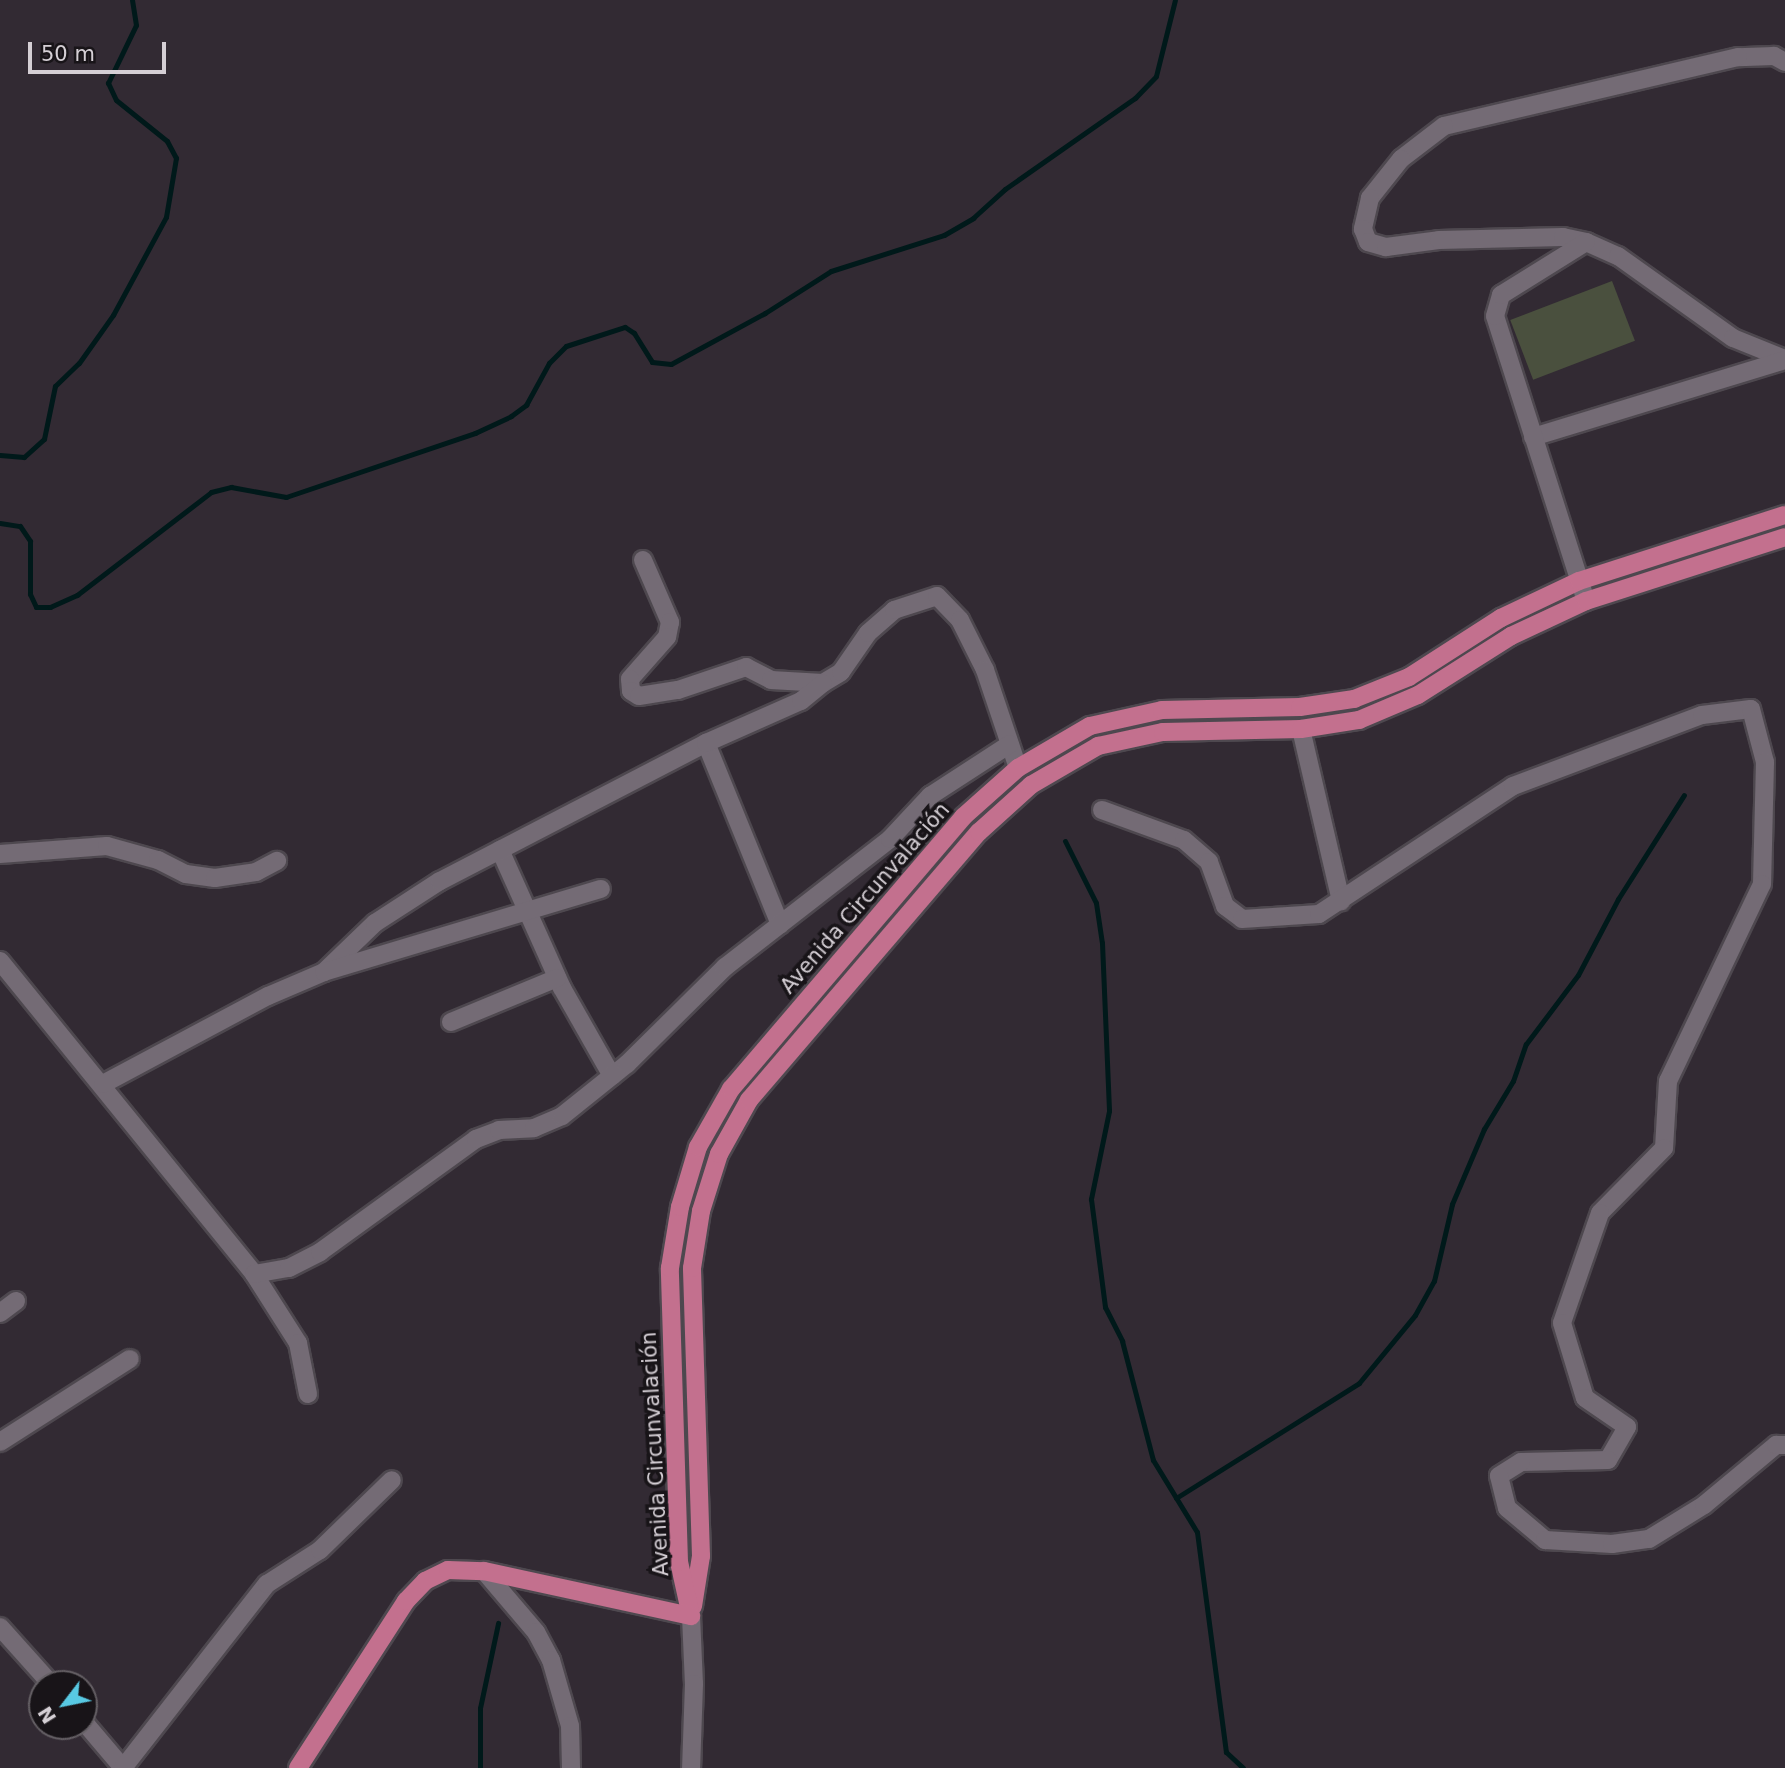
<!DOCTYPE html>
<html>
<head>
<meta charset="utf-8">
<style>
	body { margin:0 }
	#map { position:relative; width:1785px; height:1768px; overflow:hidden; background:#322a33; font-family:"DejaVu Sans",sans-serif }
	div>[style] { position:absolute }
	.green>* { inset:0; background:#4a503e; transform-origin:0 0 }
	.stream>* { height:5px; margin:-2.5px; padding:0 2.5px; transform-origin:2.5px; border-radius:2.5px; background:#00191a }
	.roads { filter:drop-shadow(2px 0 #4e484f) drop-shadow(-2px 0 #4e484f) drop-shadow(0 2px #4e484f) drop-shadow(0 -2px #4e484f) }
	.minor>* { height:18px; margin:-9px; padding:0 9px; transform-origin:9px; border-radius:9px; background:#746b75 }
	.major>* { height:18px; margin:-9px; padding:0 9px; transform-origin:9px; border-radius:9px; background:#c3708e }
	span { translate:-50% -50%; white-space:nowrap; text-align:center; line-height:1.15; -webkit-text-stroke:7px #181418; paint-order:stroke }
	.street-label { font-size:21px; color:#d5cfd5 }
	.north { position:absolute; left:28px; top:1670px; width:70px; height:70px; box-sizing:border-box; background:#181418; border:2px solid #645f64; border-radius:50%; rotate:238deg; font-size:19px; font-weight:700; line-height:28px; text-align:center; color:#d5cfd5 }
	.north::after { content:''; display:block; margin:auto; width:24px; height:32px; background:#58c9e3; clip-path:polygon(50% 0,100% 100%,50% 72%,0 100%) }
	.scale { position:absolute; left:28px; top:42px; width:138px; height:32px; box-sizing:border-box; border:4px solid #d5cfd5; border-top:0; padding-left:9px; font-size:21px; line-height:24px; white-space:nowrap; color:#d5cfd5; -webkit-text-stroke:5px #181418; paint-order:stroke }
</style>
</head>
<body>
<div id="map">
	<div class="green">
		<div style="left:1612px;top:281px;width:64px;height:109px;rotate:69deg"></div>
	</div>
	<div class="stream">
		<div style="left:0;top:455px;width:24px;rotate:5deg"></div>
		<div style="left:24px;top:457px;width:27px;rotate:-42deg"></div>
		<div style="left:44px;top:439px;width:54px;rotate:-78.3deg"></div>
		<div style="left:55px;top:386px;width:33px;rotate:-44deg"></div>
		<div style="left:79px;top:363px;width:59px;rotate:-54.7deg"></div>
		<div style="left:113px;top:315px;width:111px;rotate:-61.6deg"></div>
		<div style="left:166px;top:217px;width:60px;rotate:-80.4deg"></div>
		<div style="left:176px;top:158px;width:19px;rotate:-118deg"></div>
		<div style="left:167px;top:141px;width:65px;rotate:-141.2deg"></div>
		<div style="left:116px;top:100px;width:19px;rotate:-115deg"></div>
		<div style="left:108px;top:83px;width:64px;rotate:-64.2deg"></div>
		<div style="left:136px;top:25px;width:25px;rotate:-99deg"></div>
		<div style="left:0;top:523px;width:20px;rotate:9deg"></div>
		<div style="left:20px;top:526px;width:18px;rotate:56deg"></div>
		<div style="left:30px;top:541px;width:53px;rotate:90deg"></div>
		<div style="left:30px;top:594px;width:14px;rotate:65deg"></div>
		<div style="left:36px;top:607px;width:14px"></div>
		<div style="left:50px;top:607px;width:30px;rotate:-24deg"></div>
		<div style="left:77px;top:595px;width:169px;rotate:-37.5deg"></div>
		<div style="left:211px;top:492px;width:21px;rotate:-14deg"></div>
		<div style="left:231px;top:487px;width:56px;rotate:10.3deg"></div>
		<div style="left:286px;top:497px;width:200px;rotate:-18.7deg"></div>
		<div style="left:475px;top:433px;width:40px;rotate:-25deg"></div>
		<div style="left:511px;top:416px;width:19px;rotate:-36deg"></div>
		<div style="left:526px;top:405px;width:48px;rotate:-61.3deg"></div>
		<div style="left:549px;top:363px;width:24px;rotate:-45deg"></div>
		<div style="left:566px;top:346px;width:62px;rotate:-17.9deg"></div>
		<div style="left:625px;top:327px;width:11px;rotate:34deg"></div>
		<div style="left:634px;top:333px;width:34px;rotate:58deg"></div>
		<div style="left:652px;top:362px;width:19px;rotate:6deg"></div>
		<div style="left:671px;top:364px;width:107px;rotate:-28.5deg"></div>
		<div style="left:765px;top:313px;width:78px;rotate:-32.5deg"></div>
		<div style="left:831px;top:271px;width:119px;rotate:-17.7deg"></div>
		<div style="left:944px;top:235px;width:34px;rotate:-30deg"></div>
		<div style="left:973px;top:218px;width:43px;rotate:-42.2deg"></div>
		<div style="left:1005px;top:189px;width:159px;rotate:-35deg"></div>
		<div style="left:1135px;top:98px;width:30px;rotate:-46deg"></div>
		<div style="left:1156px;top:76px;width:78px;rotate:-76deg"></div>
		<div style="left:1065px;top:841px;width:69px;rotate:63.4deg"></div>
		<div style="left:1096px;top:903px;width:40px;rotate:81.5deg"></div>
		<div style="left:1102px;top:943px;width:168px;rotate:87.6deg"></div>
		<div style="left:1109px;top:1111px;width:90px;rotate:101.6deg"></div>
		<div style="left:1091px;top:1199px;width:109px;rotate:82.6deg"></div>
		<div style="left:1105px;top:1307px;width:38px;rotate:63deg"></div>
		<div style="left:1122px;top:1341px;width:123px;rotate:75.4deg"></div>
		<div style="left:1153px;top:1460px;width:84px;rotate:58.6deg"></div>
		<div style="left:1197px;top:1532px;width:222px;rotate:82.5deg"></div>
		<div style="left:1226px;top:1752px;width:23px;rotate:43deg"></div>
		<div style="left:1176px;top:1498px;width:216px;rotate:-32.1deg"></div>
		<div style="left:1359px;top:1383px;width:88px;rotate:-50.5deg"></div>
		<div style="left:1415px;top:1315px;width:39px;rotate:-61deg"></div>
		<div style="left:1434px;top:1281px;width:79px;rotate:-76.8deg"></div>
		<div style="left:1452px;top:1204px;width:82px;rotate:-66.9deg"></div>
		<div style="left:1484px;top:1129px;width:56px;rotate:-58.9deg"></div>
		<div style="left:1513px;top:1081px;width:39px;rotate:-71deg"></div>
		<div style="left:1526px;top:1044px;width:86px;rotate:-53deg"></div>
		<div style="left:1578px;top:975px;width:86px;rotate:-62.2deg"></div>
		<div style="left:1618px;top:899px;width:123px;rotate:-57.6deg"></div>
		<div style="left:480px;top:1768px;width:60px;rotate:-90deg"></div>
		<div style="left:480px;top:1708px;width:87px;rotate:-78deg"></div>
	</div>
	<div class="roads">
		<div class="minor">
			<div style="left:1785px;top:62px;width:13px;rotate:-151deg"></div>
			<div style="left:1774px;top:56px;width:36px;rotate:178deg"></div>
			<div style="left:1738px;top:57px;width:302px;rotate:166.8deg"></div>
			<div style="left:1444px;top:126px;width:54px;rotate:142.5deg"></div>
			<div style="left:1401px;top:159px;width:50px;rotate:128.5deg"></div>
			<div style="left:1370px;top:198px;width:32px;rotate:103deg"></div>
			<div style="left:1363px;top:229px;width:14px;rotate:69deg"></div>
			<div style="left:1368px;top:242px;width:19px;rotate:16deg"></div>
			<div style="left:1386px;top:247px;width:53px;rotate:-7.5deg"></div>
			<div style="left:1439px;top:240px;width:124px;rotate:-1.4deg"></div>
			<div style="left:1563px;top:237px;width:24px;rotate:12deg"></div>
			<div style="left:1586px;top:242px;width:35px;rotate:24deg"></div>
			<div style="left:1618px;top:256px;width:141px;rotate:35.5deg"></div>
			<div style="left:1733px;top:338px;width:56px;rotate:22deg"></div>
			<div style="left:1533px;top:437px;width:264px;rotate:-17deg"></div>
			<div style="left:643px;top:560px;width:68px;rotate:66.5deg"></div>
			<div style="left:670px;top:622px;width:15px;rotate:101deg"></div>
			<div style="left:667px;top:637px;width:56px;rotate:131.4deg"></div>
			<div style="left:630px;top:679px;width:12px;rotate:85deg"></div>
			<div style="left:631px;top:691px;width:9px;rotate:32deg"></div>
			<div style="left:639px;top:696px;width:39px;rotate:-9deg"></div>
			<div style="left:678px;top:690px;width:72px;rotate:-18.7deg"></div>
			<div style="left:746px;top:667px;width:28px;rotate:27deg"></div>
			<div style="left:771px;top:680px;width:52px;rotate:3.3deg"></div>
			<div style="left:823px;top:683px;width:21px;rotate:-31deg"></div>
			<div style="left:841px;top:672px;width:47px;rotate:-55.3deg"></div>
			<div style="left:868px;top:633px;width:35px;rotate:-41deg"></div>
			<div style="left:894px;top:610px;width:45px;rotate:-18deg"></div>
			<div style="left:937px;top:596px;width:33px;rotate:46deg"></div>
			<div style="left:960px;top:620px;width:56px;rotate:63.4deg"></div>
			<div style="left:985px;top:670px;width:103px;rotate:71.4deg"></div>
			<div style="left:1586px;top:601px;width:299px;rotate:-107.7deg"></div>
			<div style="left:1495px;top:316px;width:22px;rotate:-74deg"></div>
			<div style="left:1501px;top:295px;width:100px;rotate:-31.9deg"></div>
			<div style="left:1301px;top:729px;width:177px;rotate:76.9deg"></div>
			<div style="left:706px;top:743px;width:196px;rotate:67.8deg"></div>
			<div style="left:1102px;top:810px;width:87px;rotate:20.1deg"></div>
			<div style="left:1184px;top:840px;width:33px;rotate:41deg"></div>
			<div style="left:1209px;top:862px;width:47px;rotate:70deg"></div>
			<div style="left:1225px;top:906px;width:21px;rotate:37deg"></div>
			<div style="left:1242px;top:919px;width:77px;rotate:-3.7deg"></div>
			<div style="left:1319px;top:914px;width:232px;rotate:-33.4deg"></div>
			<div style="left:1513px;top:786px;width:202px;rotate:-20.6deg"></div>
			<div style="left:1702px;top:715px;width:49px;rotate:-7deg"></div>
			<div style="left:1751px;top:709px;width:55px;rotate:75.2deg"></div>
			<div style="left:1765px;top:762px;width:122px;rotate:91.4deg"></div>
			<div style="left:1762px;top:884px;width:218px;rotate:115.5deg"></div>
			<div style="left:1668px;top:1081px;width:67px;rotate:93.4deg"></div>
			<div style="left:1664px;top:1148px;width:91px;rotate:134.6deg"></div>
			<div style="left:1600px;top:1213px;width:116px;rotate:109.1deg"></div>
			<div style="left:1562px;top:1323px;width:78px;rotate:73deg"></div>
			<div style="left:1585px;top:1398px;width:51px;rotate:34.6deg"></div>
			<div style="left:1627px;top:1427px;width:38px;rotate:120deg"></div>
			<div style="left:1608px;top:1460px;width:87px;rotate:178.7deg"></div>
			<div style="left:1521px;top:1462px;width:26px;rotate:148deg"></div>
			<div style="left:1499px;top:1476px;width:33px;rotate:76deg"></div>
			<div style="left:1507px;top:1508px;width:50px;rotate:40.1deg"></div>
			<div style="left:1545px;top:1540px;width:67px;rotate:3.4deg"></div>
			<div style="left:1612px;top:1544px;width:37px;rotate:-8deg"></div>
			<div style="left:1649px;top:1539px;width:65px;rotate:-31.7deg"></div>
			<div style="left:1704px;top:1505px;width:94px;rotate:-39.8deg"></div>
			<div style="left:1776px;top:1445px;width:9px"></div>
			<div style="left:500px;top:850px;width:151px;rotate:65.8deg"></div>
			<div style="left:562px;top:988px;width:101px;rotate:60.4deg"></div>
			<div style="left:0;top:854px;width:107px;rotate:-4.3deg"></div>
			<div style="left:107px;top:846px;width:53px;rotate:15.4deg"></div>
			<div style="left:158px;top:860px;width:31px;rotate:27deg"></div>
			<div style="left:186px;top:874px;width:29px;rotate:8deg"></div>
			<div style="left:215px;top:878px;width:41px;rotate:-8.3deg"></div>
			<div style="left:256px;top:872px;width:24px;rotate:-28deg"></div>
			<div style="left:0;top:961px;width:403px;rotate:50.9deg"></div>
			<div style="left:254px;top:1274px;width:82px;rotate:57.5deg"></div>
			<div style="left:298px;top:1343px;width:52px;rotate:78.9deg"></div>
			<div style="left:324px;top:972px;width:71px;rotate:-43.9deg"></div>
			<div style="left:375px;top:923px;width:77px;rotate:-32.9deg"></div>
			<div style="left:440px;top:881px;width:300px;rotate:-27.4deg"></div>
			<div style="left:706px;top:743px;width:104px;rotate:-23.9deg"></div>
			<div style="left:801px;top:701px;width:28px;rotate:-39deg"></div>
			<div style="left:451px;top:1022px;width:115px;rotate:-22.5deg"></div>
			<div style="left:103px;top:1084px;width:187px;rotate:-28.1deg"></div>
			<div style="left:268px;top:996px;width:61px;rotate:-23.2deg"></div>
			<div style="left:324px;top:972px;width:289px;rotate:-16.7deg"></div>
			<div style="left:254px;top:1274px;width:36px;rotate:-10deg"></div>
			<div style="left:289px;top:1268px;width:35px;rotate:-27deg"></div>
			<div style="left:320px;top:1252px;width:193px;rotate:-35.9deg"></div>
			<div style="left:476px;top:1139px;width:25px;rotate:-21deg"></div>
			<div style="left:499px;top:1130px;width:35px;rotate:-3deg"></div>
			<div style="left:534px;top:1128px;width:30px;rotate:-23deg"></div>
			<div style="left:562px;top:1116px;width:83px;rotate:-38.7deg"></div>
			<div style="left:627px;top:1064px;width:138px;rotate:-44.7deg"></div>
			<div style="left:725px;top:967px;width:209px;rotate:-37.8deg"></div>
			<div style="left:890px;top:839px;width:59px;rotate:-47.1deg"></div>
			<div style="left:930px;top:796px;width:95px;rotate:-33deg"></div>
			<div style="left:0;top:1313px;width:20px;rotate:-37deg"></div>
			<div style="left:0;top:1442px;width:154px;rotate:-32.6deg"></div>
			<div style="left:484px;top:1571px;width:80px;rotate:49.6deg"></div>
			<div style="left:536px;top:1632px;width:32px;rotate:62deg"></div>
			<div style="left:551px;top:1660px;width:69px;rotate:73.9deg"></div>
			<div style="left:570px;top:1726px;width:42px;rotate:88.6deg"></div>
			<div style="left:691px;top:1616px;width:68px;rotate:87.5deg"></div>
			<div style="left:694px;top:1684px;width:84px;rotate:92deg"></div>
			<div style="left:0;top:1627px;width:76px;rotate:48.2deg"></div>
			<div style="left:84px;top:1722px;width:60px;rotate:49.7deg"></div>
			<div style="left:123px;top:1768px;width:234px;rotate:-52deg"></div>
			<div style="left:267px;top:1584px;width:63px;rotate:-32.7deg"></div>
			<div style="left:320px;top:1550px;width:100px;rotate:-44.2deg"></div>
		</div>
		<div class="major">
			<div style="left:693px;top:1606px;width:51px;rotate:-80.9deg"></div>
			<div style="left:701px;top:1556px;width:288px;rotate:-91.8deg"></div>
			<div style="left:692px;top:1268px;width:58px;rotate:-81deg"></div>
			<div style="left:701px;top:1211px;width:60px;rotate:-72.5deg"></div>
			<div style="left:719px;top:1154px;width:62px;rotate:-60.9deg"></div>
			<div style="left:749px;top:1100px;width:353px;rotate:-49.4deg"></div>
			<div style="left:979px;top:832px;width:70px;rotate:-42.1deg"></div>
			<div style="left:1031px;top:785px;width:78px;rotate:-30.2deg"></div>
			<div style="left:1098px;top:746px;width:66px;rotate:-12.2deg"></div>
			<div style="left:1163px;top:732px;width:138px;rotate:-1.2deg"></div>
			<div style="left:1301px;top:729px;width:59px;rotate:-8.8deg"></div>
			<div style="left:1359px;top:720px;width:64px;rotate:-23deg"></div>
			<div style="left:1418px;top:695px;width:110px;rotate:-32.4deg"></div>
			<div style="left:1511px;top:636px;width:83px;rotate:-25deg"></div>
			<div style="left:1586px;top:601px;width:209px;rotate:-17.8deg"></div>
			<div style="left:691px;top:1616px;width:55px;rotate:-102.5deg"></div>
			<div style="left:679px;top:1562px;width:294px;rotate:-91.8deg"></div>
			<div style="left:670px;top:1268px;width:62px;rotate:-80.7deg"></div>
			<div style="left:680px;top:1207px;width:63px;rotate:-73.3deg"></div>
			<div style="left:698px;top:1147px;width:67px;rotate:-60.4deg"></div>
			<div style="left:731px;top:1089px;width:358px;rotate:-49.5deg"></div>
			<div style="left:963px;top:817px;width:74px;rotate:-41.7deg"></div>
			<div style="left:1018px;top:768px;width:83px;rotate:-30.3deg"></div>
			<div style="left:1090px;top:726px;width:74px;rotate:-12.5deg"></div>
			<div style="left:1162px;top:710px;width:138px;rotate:-1.2deg"></div>
			<div style="left:1300px;top:707px;width:55px;rotate:-8.4deg"></div>
			<div style="left:1354px;top:699px;width:59px;rotate:-21.8deg"></div>
			<div style="left:1409px;top:677px;width:109px;rotate:-32.7deg"></div>
			<div style="left:1501px;top:618px;width:86px;rotate:-25.4deg"></div>
			<div style="left:1579px;top:581px;width:216px;rotate:-17.8deg"></div>
			<div style="left:298px;top:1768px;width:199px;rotate:-57.1deg"></div>
			<div style="left:406px;top:1601px;width:28px;rotate:-46deg"></div>
			<div style="left:425px;top:1581px;width:25px;rotate:-26deg"></div>
			<div style="left:448px;top:1570px;width:36px;rotate:2deg"></div>
			<div style="left:484px;top:1571px;width:212px;rotate:12.3deg"></div>
		</div>
	</div>
	<div class="street-label">
		<span style="left:865px;top:898px;rotate:-49deg">Avenida Circunvalación</span>
		<span style="left:655px;top:1454px;rotate:-93deg">Avenida Circunvalación</span>
	</div>
	<div class="north">N</div>
	<div class="scale">50 m</div>
</div>
</body>
</html>
